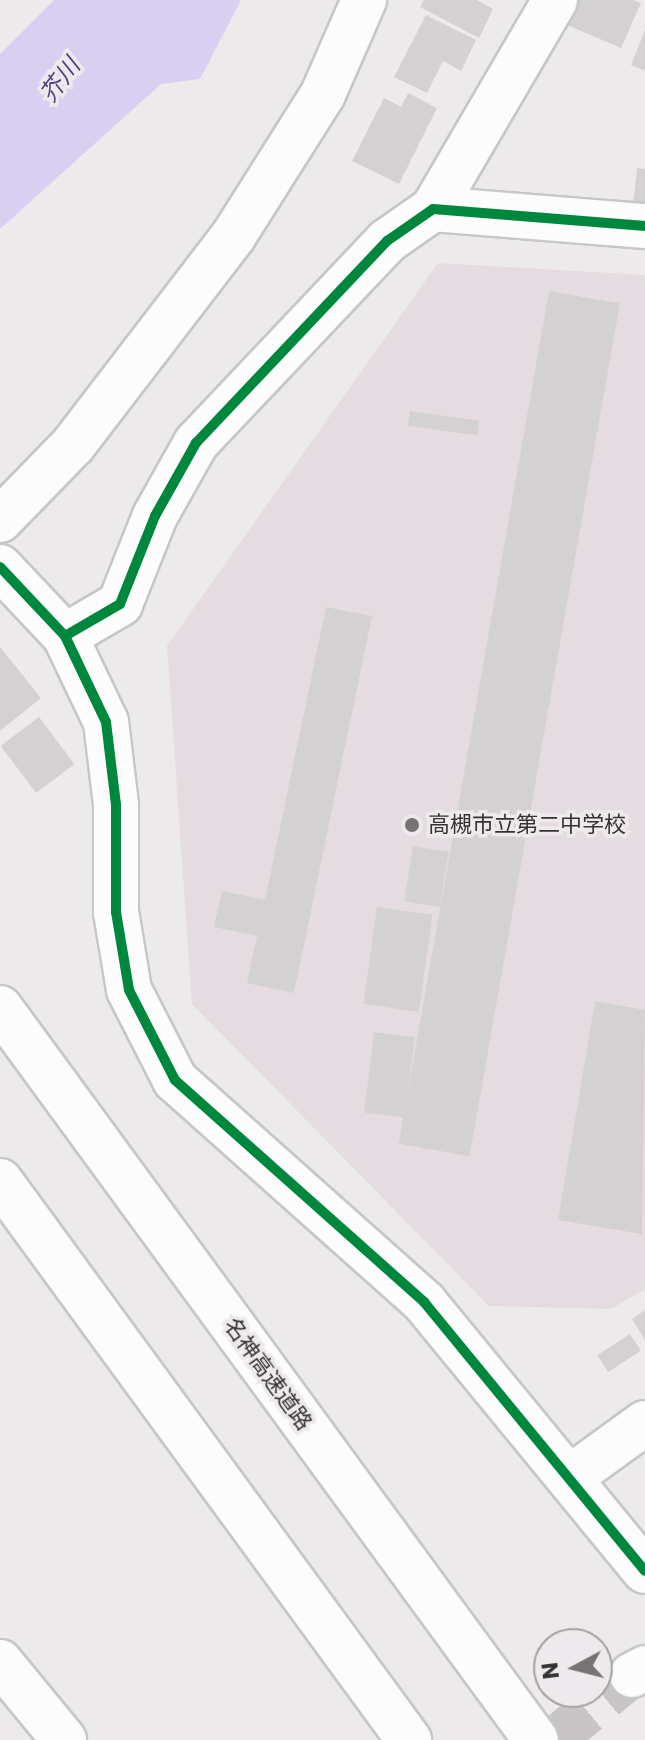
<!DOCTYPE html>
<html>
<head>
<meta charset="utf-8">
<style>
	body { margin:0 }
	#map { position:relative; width:645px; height:1740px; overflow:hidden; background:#edeaec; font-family:Poppins,"Noto Sans JP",sans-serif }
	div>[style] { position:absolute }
	.built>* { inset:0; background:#e4dce1 }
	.water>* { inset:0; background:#d9cff1 }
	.building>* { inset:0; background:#d4d1d3; transform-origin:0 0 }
	.minor-tunnel>* { height:44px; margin-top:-22px; transform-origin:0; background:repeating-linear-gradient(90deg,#c8c5c7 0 44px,transparent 0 66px) }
	.roads { filter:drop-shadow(2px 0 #c8c6c7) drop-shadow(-2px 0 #c8c6c7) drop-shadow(0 2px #c8c6c7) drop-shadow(0 -2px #c8c6c7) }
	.minor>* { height:44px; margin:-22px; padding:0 22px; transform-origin:22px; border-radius:22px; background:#fcfcfc }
	.highway>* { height:44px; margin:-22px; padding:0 22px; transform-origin:22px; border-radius:22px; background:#fcfcfc }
	.cycleway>* { height:10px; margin:-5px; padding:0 5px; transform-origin:5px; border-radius:5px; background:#00873e }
	.dots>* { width:22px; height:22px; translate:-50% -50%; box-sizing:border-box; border:4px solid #eee9ec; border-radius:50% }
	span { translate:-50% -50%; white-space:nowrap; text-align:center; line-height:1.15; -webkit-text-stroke:7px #eee9ec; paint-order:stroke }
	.poi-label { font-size:22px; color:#343334 }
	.left { translate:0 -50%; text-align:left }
	.street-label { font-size:22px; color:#343334 }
	.water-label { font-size:24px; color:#55437d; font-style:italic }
	.north { position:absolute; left:533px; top:1628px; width:80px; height:80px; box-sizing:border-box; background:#eee9ec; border:2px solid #a4a0a2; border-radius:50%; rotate:263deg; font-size:22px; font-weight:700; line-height:32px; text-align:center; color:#343334 }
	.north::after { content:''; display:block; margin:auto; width:28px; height:36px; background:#757374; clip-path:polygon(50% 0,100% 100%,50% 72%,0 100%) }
</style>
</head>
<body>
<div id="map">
	<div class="built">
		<div style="clip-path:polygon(438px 263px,645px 275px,645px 1289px,611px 1309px,489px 1306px,192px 1004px,167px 646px)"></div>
	</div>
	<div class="water">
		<div style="clip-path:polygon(54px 0,241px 0,200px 79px,161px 84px,0 229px,0 54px)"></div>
	</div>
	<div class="building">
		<div style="clip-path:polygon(424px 0,477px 0,493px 9px,479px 38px,420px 7px)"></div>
		<div style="clip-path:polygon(561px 0,633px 0,641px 3px,621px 48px,553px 19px)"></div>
		<div style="clip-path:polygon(426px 15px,476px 40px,461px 71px,443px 61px,427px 93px,394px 77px)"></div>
		<div style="clip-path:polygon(645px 30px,645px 71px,631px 65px)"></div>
		<div style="clip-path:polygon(408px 93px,437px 108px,399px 184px,352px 161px,384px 98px,401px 107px)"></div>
		<div style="clip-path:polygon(637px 168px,645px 169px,645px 208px,633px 206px)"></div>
		<div style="left:549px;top:291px;width:72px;height:866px;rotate:10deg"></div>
		<div style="left:410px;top:411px;width:70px;height:15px;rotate:8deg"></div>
		<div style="clip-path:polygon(326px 607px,372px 616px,294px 993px,247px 983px,257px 936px,214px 927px,222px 891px,265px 900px)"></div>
		<div style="clip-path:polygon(0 647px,41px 698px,0 731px)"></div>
		<div style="left:39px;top:717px;width:59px;height:48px;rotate:53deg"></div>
		<div style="left:413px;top:846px;width:36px;height:56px;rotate:9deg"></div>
		<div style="left:377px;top:907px;width:56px;height:98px;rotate:8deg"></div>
		<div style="clip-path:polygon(595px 1001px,645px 1010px,642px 1234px,558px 1220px)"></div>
		<div style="left:374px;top:1032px;width:41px;height:81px;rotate:7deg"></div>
		<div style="clip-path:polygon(645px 1310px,645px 1340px,632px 1319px)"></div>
		<div style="left:630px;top:1334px;width:20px;height:39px;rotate:57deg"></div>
	</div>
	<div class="minor-tunnel">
		<div style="left:554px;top:1740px;width:102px;rotate:-39.8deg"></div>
	</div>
	<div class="roads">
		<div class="minor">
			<div style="left:433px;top:209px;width:242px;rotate:-59.7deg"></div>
			<div style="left:0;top:520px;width:105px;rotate:-45.8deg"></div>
			<div style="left:73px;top:445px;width:265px;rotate:-52.5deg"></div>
			<div style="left:234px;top:235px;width:167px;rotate:-57.7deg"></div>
			<div style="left:323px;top:94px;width:103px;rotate:-66.4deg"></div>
			<div style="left:0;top:567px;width:95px;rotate:46.7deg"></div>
			<div style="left:65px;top:636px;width:95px;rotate:64.5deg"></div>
			<div style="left:106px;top:722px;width:84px;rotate:83.1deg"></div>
			<div style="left:116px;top:805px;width:107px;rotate:90deg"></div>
			<div style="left:116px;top:912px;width:79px;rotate:80.5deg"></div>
			<div style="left:129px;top:990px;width:101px;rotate:62.9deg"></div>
			<div style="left:175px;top:1080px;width:334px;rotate:41.7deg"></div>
			<div style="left:424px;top:1302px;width:348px;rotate:50.6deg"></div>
			<div style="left:65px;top:636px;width:64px;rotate:-30.2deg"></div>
			<div style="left:120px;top:604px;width:95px;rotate:-68.3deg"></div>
			<div style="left:155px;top:516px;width:84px;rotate:-60.7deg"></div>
			<div style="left:196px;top:443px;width:278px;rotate:-46.6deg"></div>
			<div style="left:387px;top:241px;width:56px;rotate:-34.8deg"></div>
			<div style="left:433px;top:209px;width:213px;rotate:4.6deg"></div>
			<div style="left:569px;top:1478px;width:94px;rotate:-35.9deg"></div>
			<div style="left:0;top:1662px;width:101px;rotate:50.6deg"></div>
			<div style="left:632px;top:1675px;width:15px;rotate:-28deg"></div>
		</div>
		<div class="highway">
			<div style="left:0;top:1008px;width:907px;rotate:53.79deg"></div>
			<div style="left:0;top:1181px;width:693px;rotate:53.81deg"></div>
		</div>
	</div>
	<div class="cycleway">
		<div style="left:0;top:567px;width:95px;rotate:46.7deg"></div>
		<div style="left:65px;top:636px;width:95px;rotate:64.5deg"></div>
		<div style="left:106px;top:722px;width:84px;rotate:83.1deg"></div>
		<div style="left:116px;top:805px;width:107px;rotate:90deg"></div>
		<div style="left:116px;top:912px;width:79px;rotate:80.5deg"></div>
		<div style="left:129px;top:990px;width:101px;rotate:62.9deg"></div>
		<div style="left:175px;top:1080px;width:334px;rotate:41.7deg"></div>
		<div style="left:424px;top:1302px;width:348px;rotate:50.6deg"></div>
		<div style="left:65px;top:636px;width:64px;rotate:-30.2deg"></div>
		<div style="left:120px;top:604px;width:95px;rotate:-68.3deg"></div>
		<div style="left:155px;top:516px;width:84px;rotate:-60.7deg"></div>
		<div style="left:196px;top:443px;width:278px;rotate:-46.6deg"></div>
		<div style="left:387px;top:241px;width:56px;rotate:-34.8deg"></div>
		<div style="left:433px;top:209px;width:213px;rotate:4.6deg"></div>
	</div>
	<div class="dots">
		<div style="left:412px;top:825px;background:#757374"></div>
	</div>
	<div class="poi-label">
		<span class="left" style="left:428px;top:825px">高槻市立第二中学校</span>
	</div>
	<div class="street-label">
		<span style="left:268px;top:1374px;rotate:54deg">名神高速道路</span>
	</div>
	<div class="water-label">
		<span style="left:60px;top:80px;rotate:-53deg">芥川</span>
	</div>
	<div class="north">N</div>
</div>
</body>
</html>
